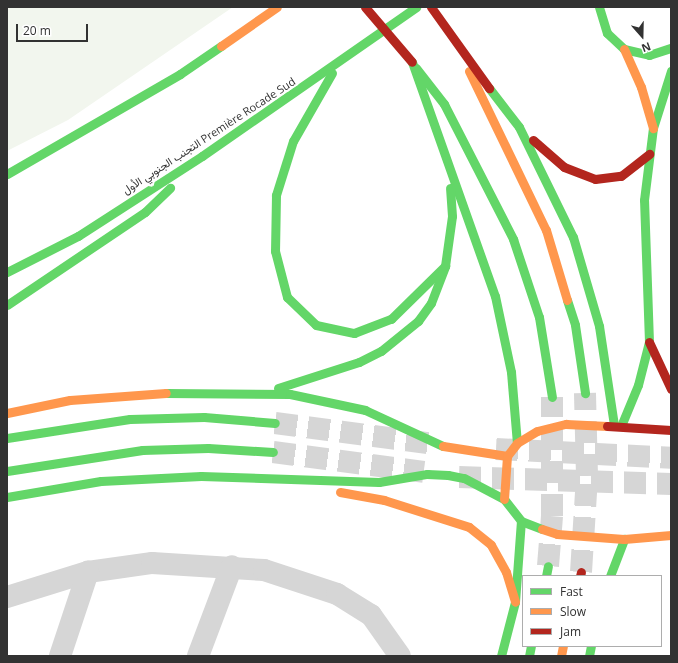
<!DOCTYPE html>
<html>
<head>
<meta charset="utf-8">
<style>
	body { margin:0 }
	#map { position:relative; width:678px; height:663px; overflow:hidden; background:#fff; font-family:"Open Sans",Vazirmatn,sans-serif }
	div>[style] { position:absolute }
	.green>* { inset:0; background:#f2f6ee }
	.secondary-tunnel>* { height:22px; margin-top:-11px; transform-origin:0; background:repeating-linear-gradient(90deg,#d6d6d6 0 22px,transparent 0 33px) }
	.highway-tunnel>* { height:22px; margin-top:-11px; transform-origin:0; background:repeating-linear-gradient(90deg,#d6d6d6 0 22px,transparent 0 33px) }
	.street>* { height:22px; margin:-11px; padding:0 11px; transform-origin:11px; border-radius:11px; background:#d6d6d6 }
	.fast>* { height:9px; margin:-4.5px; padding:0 4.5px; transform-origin:4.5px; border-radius:4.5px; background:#63d668 }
	.slow>* { height:9px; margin:-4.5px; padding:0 4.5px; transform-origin:4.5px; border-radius:4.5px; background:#ff974d }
	.jam>* { height:9px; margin:-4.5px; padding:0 4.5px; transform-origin:4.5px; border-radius:4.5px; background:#b3261e }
	.jam-bridge>* { height:9px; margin:-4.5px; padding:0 4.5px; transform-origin:4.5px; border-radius:4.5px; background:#b3261e }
	span { translate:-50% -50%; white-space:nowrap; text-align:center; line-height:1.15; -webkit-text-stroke:4px #fff; paint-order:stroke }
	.street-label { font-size:11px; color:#323232 }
	.frame { position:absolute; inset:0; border:8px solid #323232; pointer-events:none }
	.legend { position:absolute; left:522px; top:575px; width:140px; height:72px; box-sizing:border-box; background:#fff; border:1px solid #adadad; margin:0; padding:5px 7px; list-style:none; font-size:12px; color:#323232 }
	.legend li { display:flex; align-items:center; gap:8px; height:20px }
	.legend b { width:20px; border:1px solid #adadad }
	.north { position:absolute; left:622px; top:16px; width:40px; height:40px; -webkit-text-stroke:3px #fff; paint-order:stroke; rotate:160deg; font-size:11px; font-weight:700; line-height:16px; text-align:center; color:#323232 }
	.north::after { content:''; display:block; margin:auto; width:14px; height:18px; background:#323232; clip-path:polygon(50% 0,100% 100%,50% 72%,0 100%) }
	.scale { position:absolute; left:16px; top:24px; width:72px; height:18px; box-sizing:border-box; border:2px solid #323232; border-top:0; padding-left:5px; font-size:12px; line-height:14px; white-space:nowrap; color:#323232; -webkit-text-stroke:3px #fff; paint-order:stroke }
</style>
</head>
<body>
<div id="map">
	<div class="green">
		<div style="clip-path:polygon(7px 7px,233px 7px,68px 120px,7px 151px)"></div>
	</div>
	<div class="secondary-tunnel">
		<div style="left:548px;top:566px;width:50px;rotate:-85.4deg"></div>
		<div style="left:552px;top:516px;width:119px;rotate:-90deg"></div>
		<div style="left:581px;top:572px;width:96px;rotate:-86.4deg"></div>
		<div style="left:587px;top:476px;width:83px;rotate:-91.4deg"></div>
	</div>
	<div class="highway-tunnel">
		<div style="left:275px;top:423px;width:160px;rotate:7.5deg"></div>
		<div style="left:496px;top:449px;width:175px;rotate:2.9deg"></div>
		<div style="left:273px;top:452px;width:152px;rotate:7.5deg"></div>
		<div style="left:459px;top:477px;width:212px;rotate:1.9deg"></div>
	</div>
	<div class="street">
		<div style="left:7px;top:597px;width:85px;rotate:-17.2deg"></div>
		<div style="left:88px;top:572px;width:65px;rotate:-8deg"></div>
		<div style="left:152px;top:563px;width:112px;rotate:3.6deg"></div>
		<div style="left:264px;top:570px;width:77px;rotate:18.2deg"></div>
		<div style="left:337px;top:594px;width:40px;rotate:32deg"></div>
		<div style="left:371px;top:615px;width:50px;rotate:54.7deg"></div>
		<div style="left:60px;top:656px;width:89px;rotate:-71.6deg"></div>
		<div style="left:198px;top:656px;width:96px;rotate:-69.3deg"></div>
	</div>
	<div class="fast">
		<div style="left:599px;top:7px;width:27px;rotate:73deg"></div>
		<div style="left:607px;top:33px;width:23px;rotate:43deg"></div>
		<div style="left:624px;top:49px;width:26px;rotate:13deg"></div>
		<div style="left:649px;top:55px;width:23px;rotate:-18deg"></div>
		<div style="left:412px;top:62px;width:248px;rotate:70.5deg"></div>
		<div style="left:495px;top:296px;width:78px;rotate:78.1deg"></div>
		<div style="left:511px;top:372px;width:71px;rotate:85.2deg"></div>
		<div style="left:416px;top:68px;width:46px;rotate:52.1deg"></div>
		<div style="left:444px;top:104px;width:152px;rotate:62.9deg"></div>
		<div style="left:513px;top:239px;width:82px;rotate:71.6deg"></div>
		<div style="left:539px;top:317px;width:81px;rotate:80.8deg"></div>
		<div style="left:332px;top:73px;width:78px;rotate:119.8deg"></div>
		<div style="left:293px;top:141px;width:57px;rotate:107.5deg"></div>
		<div style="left:276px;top:195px;width:56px;rotate:91deg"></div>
		<div style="left:275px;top:251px;width:48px;rotate:75.4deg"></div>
		<div style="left:287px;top:297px;width:40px;rotate:44deg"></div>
		<div style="left:316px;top:325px;width:39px;rotate:12deg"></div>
		<div style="left:354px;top:333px;width:40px;rotate:-21deg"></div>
		<div style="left:391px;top:319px;width:76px;rotate:-44.5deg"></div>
		<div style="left:489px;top:88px;width:49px;rotate:52.4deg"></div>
		<div style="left:519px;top:127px;width:123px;rotate:63.9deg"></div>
		<div style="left:573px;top:237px;width:93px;rotate:73.7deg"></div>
		<div style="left:599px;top:326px;width:100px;rotate:81.4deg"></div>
		<div style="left:7px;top:174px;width:200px;rotate:-30deg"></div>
		<div style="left:180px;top:74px;width:50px;rotate:-34.3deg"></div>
		<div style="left:7px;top:272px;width:80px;rotate:-26.9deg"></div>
		<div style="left:78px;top:236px;width:148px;rotate:-32.8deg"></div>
		<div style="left:202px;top:156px;width:261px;rotate:-34.8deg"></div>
		<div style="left:567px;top:300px;width:26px;rotate:72deg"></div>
		<div style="left:575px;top:325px;width:69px;rotate:81.6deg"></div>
		<div style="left:7px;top:305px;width:166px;rotate:-34deg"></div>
		<div style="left:145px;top:212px;width:35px;rotate:-44deg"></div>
		<div style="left:278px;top:388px;width:85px;rotate:-17.8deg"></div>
		<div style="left:359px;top:362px;width:25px;rotate:-27deg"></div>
		<div style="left:381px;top:351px;width:48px;rotate:-39deg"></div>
		<div style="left:418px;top:321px;width:22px;rotate:-54deg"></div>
		<div style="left:431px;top:303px;width:40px;rotate:-69deg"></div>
		<div style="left:445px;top:266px;width:50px;rotate:-82deg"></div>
		<div style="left:452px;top:216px;width:28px;rotate:-94deg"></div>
		<div style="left:166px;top:393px;width:124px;rotate:0.5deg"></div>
		<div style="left:290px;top:394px;width:77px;rotate:12deg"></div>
		<div style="left:365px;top:410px;width:86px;rotate:24.8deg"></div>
		<div style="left:621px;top:426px;width:44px;rotate:-67.5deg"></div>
		<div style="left:638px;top:385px;width:44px;rotate:-75.7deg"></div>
		<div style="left:649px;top:342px;width:142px;rotate:-92deg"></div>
		<div style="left:644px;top:200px;width:73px;rotate:-82.9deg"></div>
		<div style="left:653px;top:128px;width:60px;rotate:-72.5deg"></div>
		<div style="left:7px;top:438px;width:124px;rotate:-8.8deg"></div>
		<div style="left:130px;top:419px;width:74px;rotate:-1.5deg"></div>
		<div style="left:204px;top:417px;width:71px;rotate:4.8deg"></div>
		<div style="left:7px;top:471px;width:137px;rotate:-8.8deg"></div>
		<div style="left:142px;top:450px;width:66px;rotate:-1.7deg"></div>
		<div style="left:208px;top:448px;width:65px;rotate:3.5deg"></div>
		<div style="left:7px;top:497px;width:95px;rotate:-9.7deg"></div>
		<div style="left:101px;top:481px;width:100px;rotate:-2.9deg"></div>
		<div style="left:201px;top:476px;width:178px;rotate:1.9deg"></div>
		<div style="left:379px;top:482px;width:49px;rotate:-9.5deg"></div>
		<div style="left:427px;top:474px;width:21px;rotate:3deg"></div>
		<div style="left:448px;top:475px;width:16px;rotate:11deg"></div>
		<div style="left:464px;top:478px;width:45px;rotate:27.7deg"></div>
		<div style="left:504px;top:499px;width:28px;rotate:52deg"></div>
		<div style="left:521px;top:521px;width:22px;rotate:21deg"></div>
		<div style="left:546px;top:576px;width:10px;rotate:-79deg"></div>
		<div style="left:610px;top:576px;width:40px;rotate:-69deg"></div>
		<div style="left:501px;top:656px;width:56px;rotate:-75.5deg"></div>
		<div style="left:515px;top:602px;width:81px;rotate:-85.8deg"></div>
		<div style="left:529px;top:656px;width:10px;rotate:-79deg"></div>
		<div style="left:589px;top:656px;width:10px;rotate:-79deg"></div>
	</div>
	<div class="slow">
		<div style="left:221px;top:46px;width:68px;rotate:-34.9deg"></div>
		<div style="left:624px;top:49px;width:42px;rotate:65.9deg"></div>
		<div style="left:641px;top:87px;width:43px;rotate:73.7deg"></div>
		<div style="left:469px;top:71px;width:177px;rotate:64.2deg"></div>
		<div style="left:546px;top:230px;width:73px;rotate:73.3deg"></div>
		<div style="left:7px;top:413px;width:64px;rotate:-11.7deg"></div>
		<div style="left:70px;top:400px;width:96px;rotate:-4.2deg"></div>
		<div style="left:443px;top:446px;width:65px;rotate:8.9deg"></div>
		<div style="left:340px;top:492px;width:45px;rotate:10.3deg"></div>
		<div style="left:384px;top:500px;width:89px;rotate:17.6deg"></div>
		<div style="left:469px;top:527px;width:28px;rotate:39deg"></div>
		<div style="left:491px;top:545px;width:31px;rotate:61deg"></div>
		<div style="left:506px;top:572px;width:31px;rotate:73deg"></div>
		<div style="left:504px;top:499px;width:43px;rotate:-86deg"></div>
		<div style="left:507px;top:456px;width:16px;rotate:-52deg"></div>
		<div style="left:517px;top:443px;width:23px;rotate:-31deg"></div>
		<div style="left:537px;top:431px;width:30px;rotate:-14deg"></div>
		<div style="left:566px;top:424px;width:41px;rotate:2.8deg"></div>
		<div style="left:542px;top:529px;width:16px;rotate:18deg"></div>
		<div style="left:557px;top:534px;width:67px;rotate:4.3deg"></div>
		<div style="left:624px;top:539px;width:47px;rotate:-4.9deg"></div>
		<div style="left:561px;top:656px;width:10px;rotate:-79deg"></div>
	</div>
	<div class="jam">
		<div style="left:431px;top:7px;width:100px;rotate:54.4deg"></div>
		<div style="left:533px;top:140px;width:41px;rotate:41.1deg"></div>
		<div style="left:564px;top:167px;width:33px;rotate:21deg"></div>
		<div style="left:595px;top:179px;width:26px;rotate:-7deg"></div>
		<div style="left:621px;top:176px;width:36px;rotate:-38deg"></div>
		<div style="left:649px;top:342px;width:52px;rotate:64.9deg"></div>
		<div style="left:607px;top:426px;width:64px;rotate:3.6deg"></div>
		<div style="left:580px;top:576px;width:4px;rotate:-76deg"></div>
	</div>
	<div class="jam-bridge">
		<div style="left:365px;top:7px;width:72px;rotate:49.5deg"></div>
	</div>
	<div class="street-label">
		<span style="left:209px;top:136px;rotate:-33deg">التجنب الجنوبي الأول Première Rocade Sud</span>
	</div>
	<div class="frame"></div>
	<ul class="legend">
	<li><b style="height:5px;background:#63d668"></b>Fast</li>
	<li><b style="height:5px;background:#ff974d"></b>Slow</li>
	<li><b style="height:5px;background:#b3261e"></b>Jam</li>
	</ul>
	<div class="north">N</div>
	<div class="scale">20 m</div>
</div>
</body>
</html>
